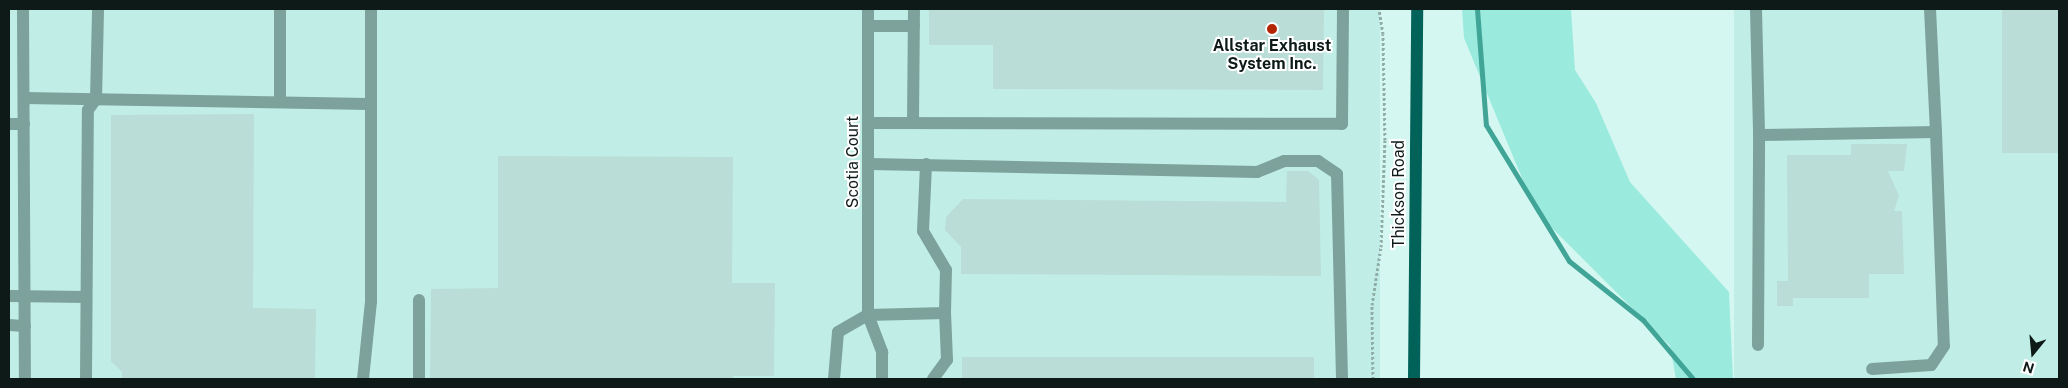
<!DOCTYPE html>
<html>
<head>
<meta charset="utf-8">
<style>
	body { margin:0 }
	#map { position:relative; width:2068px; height:388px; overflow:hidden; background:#d4f8f1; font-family:"Public Sans",sans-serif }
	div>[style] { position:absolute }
	.built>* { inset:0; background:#c0eee6; transform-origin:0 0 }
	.green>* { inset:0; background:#9beade }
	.stream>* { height:5px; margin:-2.5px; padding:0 2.5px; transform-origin:2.5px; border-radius:2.5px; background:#40a497 }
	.building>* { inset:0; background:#baddd7; transform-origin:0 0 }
	.path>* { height:3px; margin-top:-1.5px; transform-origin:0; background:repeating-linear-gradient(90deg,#91ada8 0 2.5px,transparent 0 5px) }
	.minor>* { height:12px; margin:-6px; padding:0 6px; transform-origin:6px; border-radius:6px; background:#7da29c }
	.major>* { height:12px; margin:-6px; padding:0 6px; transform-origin:6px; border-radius:6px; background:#006259 }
	.dots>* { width:14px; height:14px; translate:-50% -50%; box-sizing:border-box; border:2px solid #fff; border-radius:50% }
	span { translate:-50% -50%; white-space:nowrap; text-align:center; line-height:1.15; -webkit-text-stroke:4px #fff; paint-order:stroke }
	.poi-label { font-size:16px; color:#0d1a18; font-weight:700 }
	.street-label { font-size:16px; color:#0d1a18 }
	.frame { position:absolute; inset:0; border:10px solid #0d1a18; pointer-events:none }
	.north { position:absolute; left:2008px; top:328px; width:50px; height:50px; -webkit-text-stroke:4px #fff; paint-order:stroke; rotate:197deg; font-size:14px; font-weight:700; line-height:20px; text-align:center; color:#0d1a18 }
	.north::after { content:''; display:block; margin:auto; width:18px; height:22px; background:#0d1a18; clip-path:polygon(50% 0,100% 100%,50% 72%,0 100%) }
</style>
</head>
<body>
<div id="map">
	<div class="built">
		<div style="left:9px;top:9px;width:1371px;height:370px"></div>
		<div style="left:1734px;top:9px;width:325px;height:370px"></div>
	</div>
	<div class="green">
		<div style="clip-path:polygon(1462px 9px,1571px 9px,1575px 70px,1596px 103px,1630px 182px,1729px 292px,1733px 379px,1676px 379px,1670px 346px,1536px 212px,1464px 38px)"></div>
	</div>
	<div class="stream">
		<div style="left:1477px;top:9px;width:116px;rotate:85.6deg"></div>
		<div style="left:1486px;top:125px;width:159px;rotate:58.6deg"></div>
		<div style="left:1569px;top:261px;width:95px;rotate:38.6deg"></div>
		<div style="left:1643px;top:320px;width:77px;rotate:49.7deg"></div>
	</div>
	<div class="building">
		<div style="clip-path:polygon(929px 9px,1324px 9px,1323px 90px,993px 89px,993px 45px,929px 45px)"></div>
		<div style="left:2002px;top:9px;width:57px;height:144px"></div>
		<div style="clip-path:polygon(254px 114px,253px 308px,316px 309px,315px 379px,122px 379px,122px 372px,111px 361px,111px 115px)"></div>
		<div style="clip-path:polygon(1851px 144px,1907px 144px,1904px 171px,1888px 171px,1899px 196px,1894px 211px,1902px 211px,1904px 274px,1869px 274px,1869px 298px,1793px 298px,1793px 306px,1777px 306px,1777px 281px,1788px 281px,1787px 155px,1851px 155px)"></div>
		<div style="clip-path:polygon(498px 156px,733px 157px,732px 283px,775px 283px,774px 376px,733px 376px,733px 379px,430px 379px,431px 289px,498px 288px)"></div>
		<div style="clip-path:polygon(1287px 171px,1308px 171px,1319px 180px,1321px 276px,961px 274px,961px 247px,945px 230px,946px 217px,963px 199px,1286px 202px)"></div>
		<div style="left:962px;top:357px;width:352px;height:22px"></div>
	</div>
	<div class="path">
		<div style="left:1373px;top:379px;width:74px;rotate:-90.8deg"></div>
		<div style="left:1372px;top:305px;width:59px;rotate:-81.2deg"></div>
		<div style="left:1381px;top:247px;width:107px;rotate:-87.9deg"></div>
		<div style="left:1385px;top:140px;width:106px;rotate:-91.1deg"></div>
		<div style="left:1383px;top:34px;width:25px;rotate:-99deg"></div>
	</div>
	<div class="minor">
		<div style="left:23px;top:9px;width:370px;rotate:89.7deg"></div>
		<div style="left:868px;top:9px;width:306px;rotate:90deg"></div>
		<div style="left:868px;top:315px;width:40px;rotate:69deg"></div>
		<div style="left:882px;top:352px;width:27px;rotate:90deg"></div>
		<div style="left:1756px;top:9px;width:126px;rotate:88.6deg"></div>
		<div style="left:1930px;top:9px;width:123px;rotate:87.2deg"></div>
		<div style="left:868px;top:26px;width:46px"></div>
		<div style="left:24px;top:98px;width:345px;rotate:1deg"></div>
		<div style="left:280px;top:102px;width:93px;rotate:-90deg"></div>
		<div style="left:913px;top:122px;width:113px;rotate:-89.5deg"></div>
		<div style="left:869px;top:123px;width:473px;rotate:0.1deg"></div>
		<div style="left:1342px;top:124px;width:115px;rotate:-89.5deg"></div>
		<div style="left:9px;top:124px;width:15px"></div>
		<div style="left:870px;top:164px;width:387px;rotate:1.2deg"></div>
		<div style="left:1257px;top:172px;width:29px;rotate:-22deg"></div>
		<div style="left:1284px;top:161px;width:34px"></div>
		<div style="left:1318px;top:161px;width:23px;rotate:34deg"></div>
		<div style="left:1337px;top:174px;width:205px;rotate:88.6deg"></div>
		<div style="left:9px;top:296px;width:77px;rotate:0.7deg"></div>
		<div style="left:9px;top:325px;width:16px;rotate:4deg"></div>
		<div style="left:1758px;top:345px;width:210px;rotate:-89.7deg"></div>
		<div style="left:1759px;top:135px;width:177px;rotate:-1deg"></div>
		<div style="left:1936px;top:132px;width:214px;rotate:87.9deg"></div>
		<div style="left:1944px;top:346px;width:23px;rotate:124deg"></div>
		<div style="left:1931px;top:365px;width:59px;rotate:176.1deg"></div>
		<div style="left:86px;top:379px;width:269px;rotate:-89.6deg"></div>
		<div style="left:88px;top:110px;width:14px;rotate:-54deg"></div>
		<div style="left:96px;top:99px;width:90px;rotate:-88.7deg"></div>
		<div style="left:363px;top:379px;width:78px;rotate:-84.1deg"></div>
		<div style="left:371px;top:301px;width:292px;rotate:-90deg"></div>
		<div style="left:419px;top:379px;width:79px;rotate:-90deg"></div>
		<div style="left:834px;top:379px;width:47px;rotate:-85.1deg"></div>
		<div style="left:838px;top:332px;width:34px;rotate:-30deg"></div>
		<div style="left:868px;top:315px;width:77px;rotate:-1.5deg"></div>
		<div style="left:945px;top:313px;width:43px;rotate:-88.7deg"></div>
		<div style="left:946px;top:270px;width:45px;rotate:-120.5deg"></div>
		<div style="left:923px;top:231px;width:67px;rotate:-87.4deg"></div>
		<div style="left:933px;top:379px;width:24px;rotate:-54deg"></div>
		<div style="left:947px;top:360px;width:47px;rotate:-92.4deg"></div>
	</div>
	<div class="major">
		<div style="left:1414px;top:379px;width:370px;rotate:-89.5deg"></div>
	</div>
	<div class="dots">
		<div style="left:1272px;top:29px;background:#b12500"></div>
	</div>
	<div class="poi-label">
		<span style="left:1272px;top:55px">Allstar Exhaust<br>System Inc.</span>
	</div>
	<div class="street-label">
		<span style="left:853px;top:162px;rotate:-90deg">Scotia Court</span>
		<span style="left:1399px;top:194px;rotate:-90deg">Thickson Road</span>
	</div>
	<div class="frame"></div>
	<div class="north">N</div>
</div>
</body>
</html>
